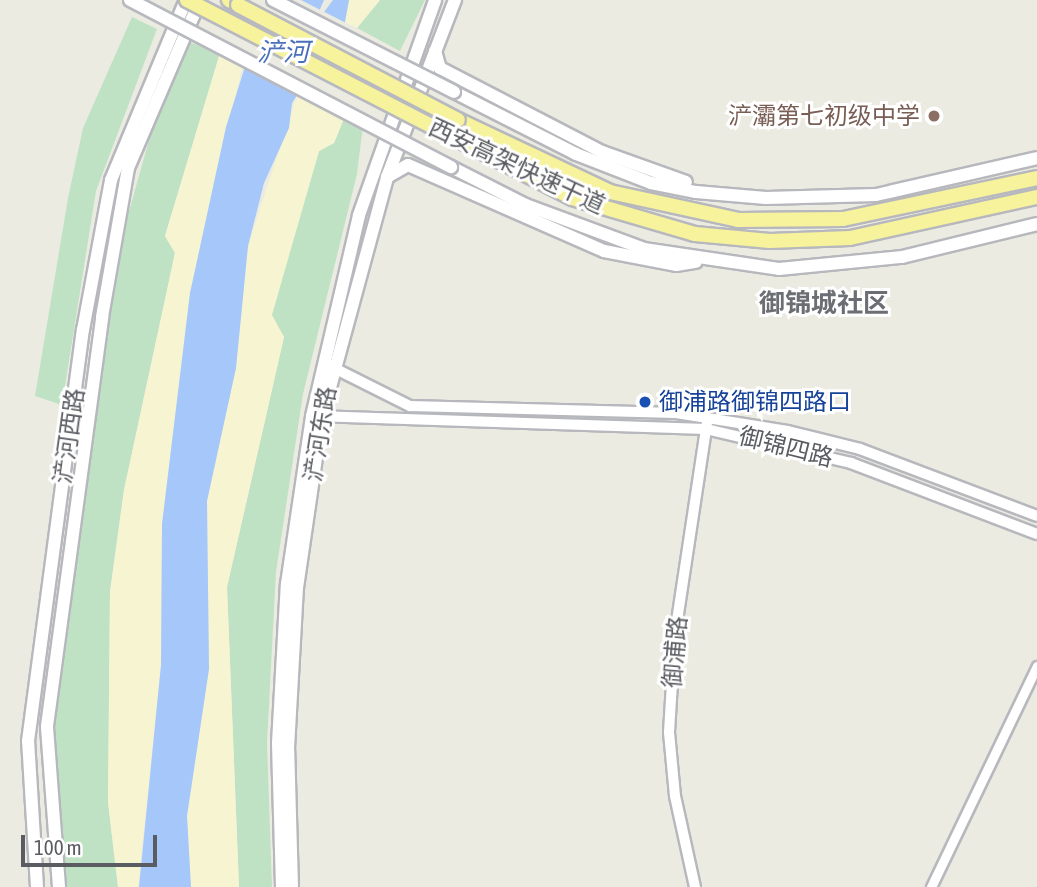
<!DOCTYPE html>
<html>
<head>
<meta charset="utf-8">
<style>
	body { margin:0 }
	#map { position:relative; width:1037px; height:887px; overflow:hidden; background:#ecebe2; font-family:"Asap Condensed","Noto Sans SC",sans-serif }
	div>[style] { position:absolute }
	.green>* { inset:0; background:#bfe2c5 }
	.sand>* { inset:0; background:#f7f4d1 }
	.water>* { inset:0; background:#a5c7f9 }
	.pier>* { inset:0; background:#ecebe2 }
	.roads { filter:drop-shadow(2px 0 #b7b8bd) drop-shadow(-2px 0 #b7b8bd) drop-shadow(0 2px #b7b8bd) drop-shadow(0 -2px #b7b8bd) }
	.minor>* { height:9px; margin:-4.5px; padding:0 4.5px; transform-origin:4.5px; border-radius:4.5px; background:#fff }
	.tertiary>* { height:10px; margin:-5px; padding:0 5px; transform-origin:5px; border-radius:5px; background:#fff }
	.secondary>* { height:12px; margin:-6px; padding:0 6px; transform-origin:6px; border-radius:6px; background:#fff }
	.trunk>* { height:14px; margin:-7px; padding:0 7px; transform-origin:7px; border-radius:7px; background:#f7f29c }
	.bridges { filter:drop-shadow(2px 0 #b7b9bf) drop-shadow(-2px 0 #b7b9bf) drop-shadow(0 2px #b7b9bf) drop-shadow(0 -2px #b7b9bf) }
	.secondary-bridge>* { height:12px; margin:-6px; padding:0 6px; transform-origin:6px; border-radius:6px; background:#fff }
	.trunk-bridge>* { height:14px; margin:-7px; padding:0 7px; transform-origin:7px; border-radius:7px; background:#f7f29c }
	.dots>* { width:19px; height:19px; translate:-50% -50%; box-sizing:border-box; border:4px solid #fff; border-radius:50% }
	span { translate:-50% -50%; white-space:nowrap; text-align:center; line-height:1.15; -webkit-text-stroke:6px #fff; paint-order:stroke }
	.education-label { font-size:24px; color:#785e54 }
	.right { translate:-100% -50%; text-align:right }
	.street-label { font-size:24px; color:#5a5c61 }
	.transit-label { font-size:24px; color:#164399 }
	.left { translate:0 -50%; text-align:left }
	.water-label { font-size:26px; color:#4a6fba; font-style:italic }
	.neighbourhood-label { font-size:26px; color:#6b6e73; font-weight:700 }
	.scale { position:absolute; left:21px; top:835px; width:136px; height:32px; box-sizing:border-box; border:4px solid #5a5c61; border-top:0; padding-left:9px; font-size:21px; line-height:24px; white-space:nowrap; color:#5a5c61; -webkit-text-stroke:5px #fff; paint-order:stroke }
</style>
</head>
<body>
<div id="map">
	<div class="green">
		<div style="clip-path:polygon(380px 0,425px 0,400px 51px,357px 28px)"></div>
		<div style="clip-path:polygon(132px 17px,157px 29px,96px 191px,62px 405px,35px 396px,68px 198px,83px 128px)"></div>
		<div style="clip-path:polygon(189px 42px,220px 53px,165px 236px,175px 253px,124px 490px,110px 592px,108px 802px,118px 887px,66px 887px,48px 721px,115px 261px,153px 126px)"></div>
		<div style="clip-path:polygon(345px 116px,363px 125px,357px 174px,303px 394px,276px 572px,267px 743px,272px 887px,239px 887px,227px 587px,284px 337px,271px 316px,319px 151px,334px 143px)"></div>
	</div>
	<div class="sand">
		<div style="clip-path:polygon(349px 0,380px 0,357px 28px,345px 22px)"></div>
		<div style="clip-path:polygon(220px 53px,243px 64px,190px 293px,162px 524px,161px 665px,138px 887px,118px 887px,108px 802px,110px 592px,124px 490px,175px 253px,165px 236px)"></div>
		<div style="clip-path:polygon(298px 92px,345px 116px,334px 143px,319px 151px,272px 315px,284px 337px,227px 587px,239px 887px,191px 887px,187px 816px,209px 669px,207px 501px,236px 368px,248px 246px)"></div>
	</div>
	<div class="water">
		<div style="clip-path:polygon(266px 0,324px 0,312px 28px,333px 0,349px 0,345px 22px,292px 103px,289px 128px,264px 183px,248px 246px,236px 368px,207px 501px,209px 669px,187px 816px,191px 887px,139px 887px,161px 665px,162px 524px,190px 293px,226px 127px)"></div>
	</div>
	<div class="pier">
		<div style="clip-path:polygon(263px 0,301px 0,348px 24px,302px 94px,240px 63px)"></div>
	</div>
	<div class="roads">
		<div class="minor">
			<div style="left:931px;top:887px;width:245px;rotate:-64.4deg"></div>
		</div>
		<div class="tertiary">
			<div style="left:328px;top:365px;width:92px;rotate:26.6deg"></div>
			<div style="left:410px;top:406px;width:266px;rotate:1.5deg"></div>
			<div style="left:676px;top:413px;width:113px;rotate:9.1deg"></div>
			<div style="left:788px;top:431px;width:74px;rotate:14deg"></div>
			<div style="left:860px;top:449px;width:189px;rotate:20.7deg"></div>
			<div style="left:315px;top:416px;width:391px;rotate:1.9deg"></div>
			<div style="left:706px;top:429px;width:149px;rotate:13.2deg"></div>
			<div style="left:851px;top:463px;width:199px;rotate:20.9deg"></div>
			<div style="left:695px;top:887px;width:93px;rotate:-102.4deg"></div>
			<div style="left:675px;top:796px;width:64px;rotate:-95.4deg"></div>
			<div style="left:669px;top:732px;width:98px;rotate:-86.5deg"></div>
			<div style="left:675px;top:634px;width:213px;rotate:-81.4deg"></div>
		</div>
		<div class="secondary">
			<div style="left:435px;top:51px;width:18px;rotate:74deg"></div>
			<div style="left:440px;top:68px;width:182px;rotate:27.4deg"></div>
			<div style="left:602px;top:152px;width:89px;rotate:19.7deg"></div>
			<div style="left:454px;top:92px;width:137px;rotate:26.9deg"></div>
			<div style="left:576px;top:154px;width:80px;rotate:21.1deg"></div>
			<div style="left:651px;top:183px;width:46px;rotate:11.3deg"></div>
			<div style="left:696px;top:192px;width:70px;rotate:4.9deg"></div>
			<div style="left:766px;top:198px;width:110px;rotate:-1.6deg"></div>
			<div style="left:876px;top:195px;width:165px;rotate:-12.9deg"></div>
			<div style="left:451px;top:167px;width:84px;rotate:26.9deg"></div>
			<div style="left:526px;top:205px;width:126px;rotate:20.4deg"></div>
			<div style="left:644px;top:249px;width:136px;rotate:8.4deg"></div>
			<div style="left:779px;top:269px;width:124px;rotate:-5.6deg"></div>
			<div style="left:902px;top:257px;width:139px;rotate:-13.7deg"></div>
			<div style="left:387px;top:177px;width:24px;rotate:-30deg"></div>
			<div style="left:408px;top:165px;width:214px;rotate:23.7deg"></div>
			<div style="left:604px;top:251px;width:73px;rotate:11deg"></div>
			<div style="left:676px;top:265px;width:20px;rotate:-9deg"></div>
			<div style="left:37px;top:887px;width:146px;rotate:-93.5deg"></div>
			<div style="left:28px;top:741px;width:415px;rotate:-82.4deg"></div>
			<div style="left:83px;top:330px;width:153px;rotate:-79.4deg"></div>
			<div style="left:111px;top:180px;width:195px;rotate:-67.4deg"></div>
			<div style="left:59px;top:887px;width:161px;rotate:-94.3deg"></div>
			<div style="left:47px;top:726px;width:413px;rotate:-82.3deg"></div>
			<div style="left:102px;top:317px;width:151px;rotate:-80.1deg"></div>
			<div style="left:128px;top:168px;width:183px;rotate:-66.8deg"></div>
			<div style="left:282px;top:887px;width:144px;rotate:-91.6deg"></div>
			<div style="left:278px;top:743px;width:159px;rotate:-86.8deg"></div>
			<div style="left:287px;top:584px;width:170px;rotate:-81.5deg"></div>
			<div style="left:312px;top:416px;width:206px;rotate:-76.8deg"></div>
			<div style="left:359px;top:215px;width:228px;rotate:-70.5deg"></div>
			<div style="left:292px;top:887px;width:139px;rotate:-91.6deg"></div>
			<div style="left:288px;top:748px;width:160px;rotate:-86.8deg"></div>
			<div style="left:297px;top:588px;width:173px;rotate:-81.7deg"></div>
			<div style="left:322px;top:417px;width:249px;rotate:-74.8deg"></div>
			<div style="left:387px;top:177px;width:190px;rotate:-69deg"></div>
		</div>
		<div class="trunk">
			<div style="left:229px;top:0;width:10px;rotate:29deg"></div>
			<div style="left:458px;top:120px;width:168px;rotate:25.3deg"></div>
			<div style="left:610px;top:192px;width:131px;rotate:12.3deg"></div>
			<div style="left:738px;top:220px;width:105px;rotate:-0.5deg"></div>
			<div style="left:843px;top:219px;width:198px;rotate:-11.9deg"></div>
			<div style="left:449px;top:135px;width:138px;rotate:27.1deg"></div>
			<div style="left:572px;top:198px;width:128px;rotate:16.3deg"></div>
			<div style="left:695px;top:234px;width:75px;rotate:5.3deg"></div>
			<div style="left:770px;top:241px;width:80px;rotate:-2.1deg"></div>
			<div style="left:850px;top:238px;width:191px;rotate:-12.4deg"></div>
		</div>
	</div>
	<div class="bridges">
		<div class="secondary-bridge">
			<div style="left:130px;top:0;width:362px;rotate:27.5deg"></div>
			<div style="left:273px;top:0;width:203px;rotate:26.9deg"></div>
		</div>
		<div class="trunk-bridge">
			<div style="left:187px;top:0;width:295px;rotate:27.3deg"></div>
			<div style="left:238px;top:5px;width:248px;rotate:27.6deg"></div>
		</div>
	</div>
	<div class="dots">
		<div style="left:934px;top:116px;background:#8d6e63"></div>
		<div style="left:645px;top:402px;background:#1a4fb4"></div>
	</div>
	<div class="education-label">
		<span class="right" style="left:920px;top:116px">浐灞第七初级中学</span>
	</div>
	<div class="street-label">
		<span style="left:517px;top:166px;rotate:25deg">西安高架快速干道</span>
		<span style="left:320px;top:434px;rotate:-81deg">浐河东路</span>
		<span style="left:69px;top:436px;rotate:-82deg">浐河西路</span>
		<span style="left:786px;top:447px;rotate:14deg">御锦四路</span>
		<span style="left:675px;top:652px;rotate:-85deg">御浦路</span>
	</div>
	<div class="transit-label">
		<span class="left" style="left:659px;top:402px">御浦路御锦四路口</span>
	</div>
	<div class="water-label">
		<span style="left:283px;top:53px">浐河</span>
	</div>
	<div class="neighbourhood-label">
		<span style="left:824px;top:304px">御锦城社区</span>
	</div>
	<div class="scale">100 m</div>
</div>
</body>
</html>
